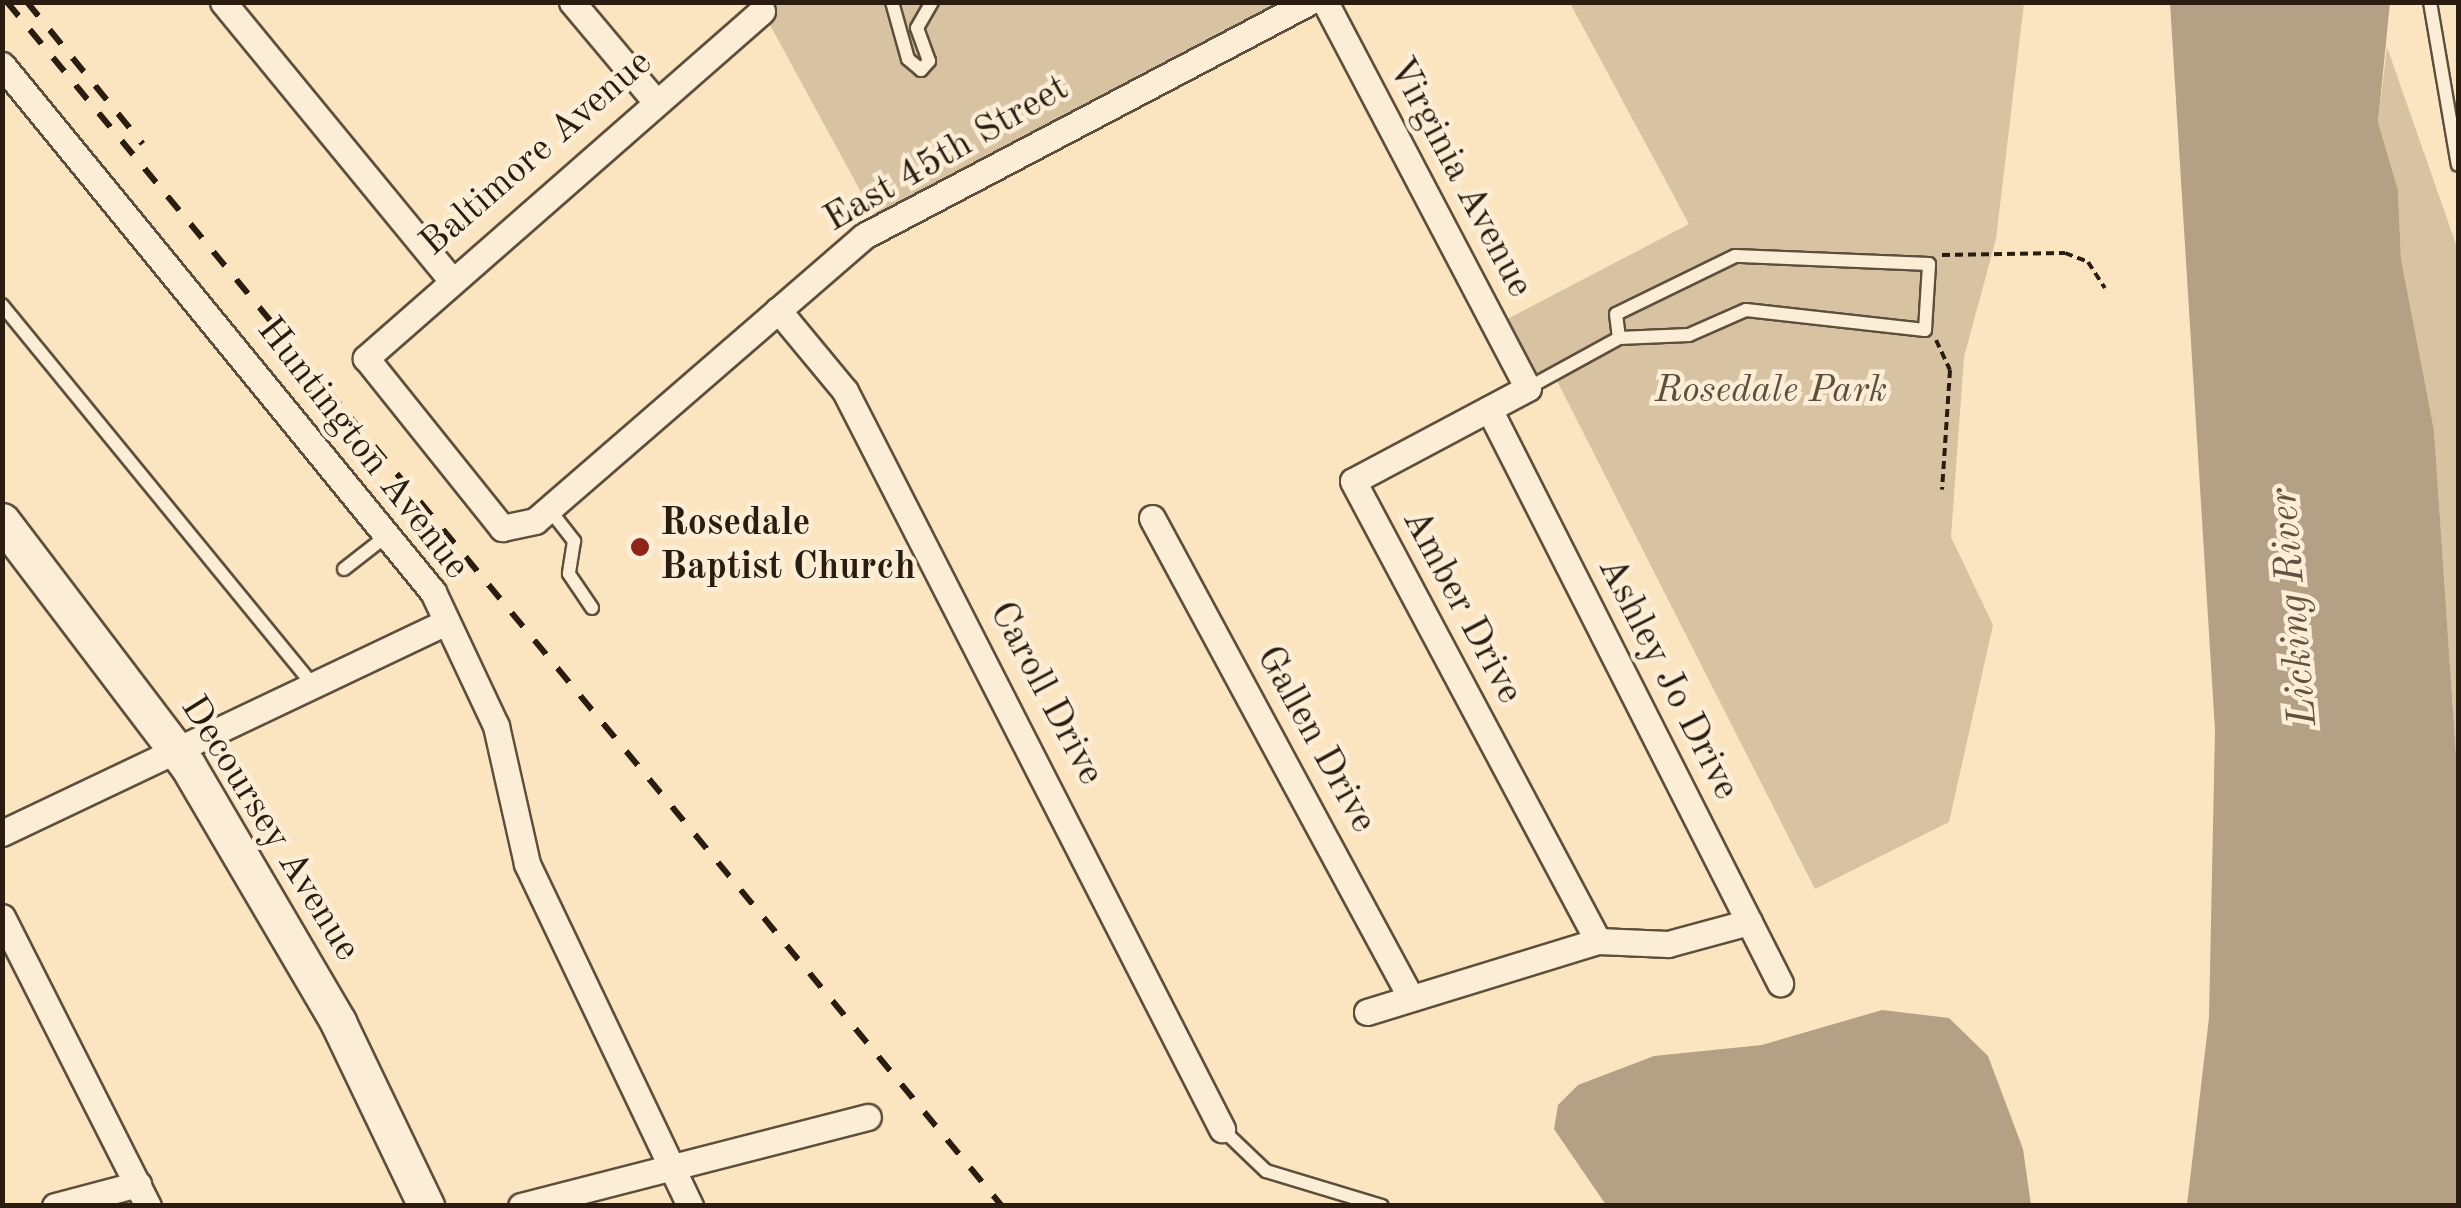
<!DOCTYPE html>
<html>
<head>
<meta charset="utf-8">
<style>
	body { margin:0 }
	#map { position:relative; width:2461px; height:1208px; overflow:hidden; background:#fbe4c0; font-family:"Old Standard TT",serif }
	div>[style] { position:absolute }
	.green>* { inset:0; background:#d7c2a2 }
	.water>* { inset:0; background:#b4a084 }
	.path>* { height:4px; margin-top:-2px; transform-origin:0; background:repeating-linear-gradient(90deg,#2a1d10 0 8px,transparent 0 13px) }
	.roads { filter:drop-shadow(2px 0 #5e4f3c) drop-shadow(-2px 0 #5e4f3c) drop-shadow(0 2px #5e4f3c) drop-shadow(0 -2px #5e4f3c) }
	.lane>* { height:12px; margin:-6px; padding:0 6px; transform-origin:6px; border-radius:6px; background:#fcedd6 }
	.street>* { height:25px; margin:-12.5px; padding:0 12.5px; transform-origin:12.5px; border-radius:12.5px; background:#fcedd6 }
	.secondary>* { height:35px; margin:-17.5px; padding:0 17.5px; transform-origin:17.5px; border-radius:17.5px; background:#fcedd6 }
	.rail>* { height:6px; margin-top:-3px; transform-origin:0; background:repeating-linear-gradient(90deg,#2a1d10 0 18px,transparent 0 36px) }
	.dots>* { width:28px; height:28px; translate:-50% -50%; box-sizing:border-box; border:5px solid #fcedd6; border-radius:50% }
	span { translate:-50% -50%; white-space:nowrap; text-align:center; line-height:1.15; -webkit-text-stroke:9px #fcedd6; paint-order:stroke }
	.street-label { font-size:38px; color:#2a1d10 }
	.park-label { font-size:38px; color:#5e4f3c; font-style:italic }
	.poi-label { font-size:38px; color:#2a1d10; font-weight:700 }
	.left { translate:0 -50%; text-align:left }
	.water-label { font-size:40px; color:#61513e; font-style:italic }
	.frame { position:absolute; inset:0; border:5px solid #2a1d10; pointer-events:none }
</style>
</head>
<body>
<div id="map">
	<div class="green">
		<div style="clip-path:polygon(758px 3px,1309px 3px,880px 227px)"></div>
		<div style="clip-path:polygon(1570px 3px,2024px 3px,1996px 239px,1964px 357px,1951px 537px,1993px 625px,1949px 822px,1815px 889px,1554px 375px,1528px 388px,1494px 326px,1689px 224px)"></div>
		<div style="clip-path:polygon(2387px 47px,2458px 250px,2458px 784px,2434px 430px,2401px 259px,2398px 190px,2378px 122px)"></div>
	</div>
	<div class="water">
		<div style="clip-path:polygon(2170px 3px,2390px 3px,2378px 122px,2398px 190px,2401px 259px,2434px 430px,2458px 784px,2458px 1205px,2187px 1205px,2209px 1018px,2215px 730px)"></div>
		<div style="clip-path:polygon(1882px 1010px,1949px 1018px,1988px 1056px,2023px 1149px,2031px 1205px,1606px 1205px,1554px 1129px,1558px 1105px,1578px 1085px,1654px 1056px,1762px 1045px)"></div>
	</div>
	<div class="path">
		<div style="left:1942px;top:255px;width:123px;rotate:-0.9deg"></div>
		<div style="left:2065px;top:253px;width:25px;rotate:21deg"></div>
		<div style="left:2088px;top:262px;width:31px;rotate:57deg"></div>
		<div style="left:1936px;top:340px;width:33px;rotate:65deg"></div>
		<div style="left:1950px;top:370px;width:120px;rotate:93.8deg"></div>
	</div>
	<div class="roads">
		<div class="lane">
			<div style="left:892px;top:2px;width:59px;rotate:74.3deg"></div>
			<div style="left:908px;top:59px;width:17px;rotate:40deg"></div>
			<div style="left:921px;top:70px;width:12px;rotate:-48deg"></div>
			<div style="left:929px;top:61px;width:35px;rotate:-110deg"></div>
			<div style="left:917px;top:28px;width:30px;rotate:-60deg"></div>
			<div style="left:2430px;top:2px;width:165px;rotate:80.3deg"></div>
			<div style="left:2px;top:305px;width:492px;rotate:50.7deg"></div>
			<div style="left:1528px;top:388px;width:104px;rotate:-28.8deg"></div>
			<div style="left:1619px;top:338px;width:70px;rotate:-2.5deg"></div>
			<div style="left:1689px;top:335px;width:62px;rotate:-23.7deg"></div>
			<div style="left:1746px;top:310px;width:180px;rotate:6.4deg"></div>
			<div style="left:1925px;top:330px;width:66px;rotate:-86.5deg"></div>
			<div style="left:1929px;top:264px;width:194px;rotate:-177.6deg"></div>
			<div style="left:1735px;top:256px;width:132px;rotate:154deg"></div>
			<div style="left:1616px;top:314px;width:24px;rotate:83deg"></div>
			<div style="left:549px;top:509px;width:41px;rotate:52deg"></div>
			<div style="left:574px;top:541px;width:33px;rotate:99deg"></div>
			<div style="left:569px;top:574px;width:41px;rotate:55.9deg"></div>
			<div style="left:344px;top:569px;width:57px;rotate:-37.9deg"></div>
			<div style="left:1222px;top:1129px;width:61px;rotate:43.7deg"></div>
			<div style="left:1266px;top:1171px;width:121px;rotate:16.8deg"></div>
		</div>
		<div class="street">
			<div style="left:223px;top:2px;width:357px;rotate:50.6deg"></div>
			<div style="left:572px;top:2px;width:129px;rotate:50deg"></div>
			<div style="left:1325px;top:2px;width:436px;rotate:62.3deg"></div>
			<div style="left:1528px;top:388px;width:198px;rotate:152deg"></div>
			<div style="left:1353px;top:481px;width:521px;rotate:61.96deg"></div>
			<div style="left:762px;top:11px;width:527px;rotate:138.77deg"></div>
			<div style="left:366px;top:358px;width:218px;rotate:51.3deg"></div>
			<div style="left:502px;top:528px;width:34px;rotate:-12deg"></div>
			<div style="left:535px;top:521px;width:435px;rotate:-40.9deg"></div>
			<div style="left:864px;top:236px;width:503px;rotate:-27.74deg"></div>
			<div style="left:2px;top:65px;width:681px;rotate:50.72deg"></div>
			<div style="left:433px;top:592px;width:148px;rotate:64.8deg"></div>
			<div style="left:496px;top:726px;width:141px;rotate:77.3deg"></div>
			<div style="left:527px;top:864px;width:379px;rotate:64.5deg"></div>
			<div style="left:778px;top:310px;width:105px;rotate:50.4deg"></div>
			<div style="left:845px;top:391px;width:829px;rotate:62.94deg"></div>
			<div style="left:1489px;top:409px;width:644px;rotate:63.12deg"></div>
			<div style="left:1152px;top:518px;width:545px;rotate:61.65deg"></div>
			<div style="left:2px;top:833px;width:490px;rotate:-25.4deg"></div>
			<div style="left:2px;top:917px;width:324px;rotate:63.2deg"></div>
			<div style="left:1367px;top:1012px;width:242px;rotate:-17.1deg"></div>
			<div style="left:1598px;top:941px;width:70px;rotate:2.5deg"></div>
			<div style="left:1668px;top:944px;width:84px;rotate:-15.2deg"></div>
			<div style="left:55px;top:1206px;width:86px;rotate:-14.8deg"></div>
			<div style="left:521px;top:1206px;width:358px;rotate:-14.4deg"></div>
		</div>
		<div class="secondary">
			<div style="left:2px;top:521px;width:308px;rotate:52.8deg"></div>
			<div style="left:188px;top:766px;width:297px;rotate:59.6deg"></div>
			<div style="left:338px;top:1022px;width:204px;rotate:64.4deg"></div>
		</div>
	</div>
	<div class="rail">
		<div style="left:7px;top:2px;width:1562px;rotate:50.43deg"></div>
		<div style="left:27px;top:2px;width:183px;rotate:50.8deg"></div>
	</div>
	<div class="dots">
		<div style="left:640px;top:547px;background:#8f2418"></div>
	</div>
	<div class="street-label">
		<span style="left:537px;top:154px;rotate:-41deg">Baltimore Avenue</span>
		<span style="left:947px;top:155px;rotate:-30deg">East 45th Street</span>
		<span style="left:1459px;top:178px;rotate:62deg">Virginia Avenue</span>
		<span style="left:362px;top:449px;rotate:52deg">Huntington Avenue</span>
		<span style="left:1461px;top:607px;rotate:62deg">Amber Drive</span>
		<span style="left:1667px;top:679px;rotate:63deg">Ashley Jo Drive</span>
		<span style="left:1045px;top:694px;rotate:62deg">Caroll Drive</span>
		<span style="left:1315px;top:740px;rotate:61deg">Gallen Drive</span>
		<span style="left:269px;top:829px;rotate:58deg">Decoursey Avenue</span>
	</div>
	<div class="park-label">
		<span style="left:1771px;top:392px">Rosedale Park</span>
	</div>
	<div class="poi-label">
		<span class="left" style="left:660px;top:547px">Rosedale<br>Baptist Church</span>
	</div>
	<div class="water-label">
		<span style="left:2295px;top:607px;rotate:-95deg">Licking River</span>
	</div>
	<div class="frame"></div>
</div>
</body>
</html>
